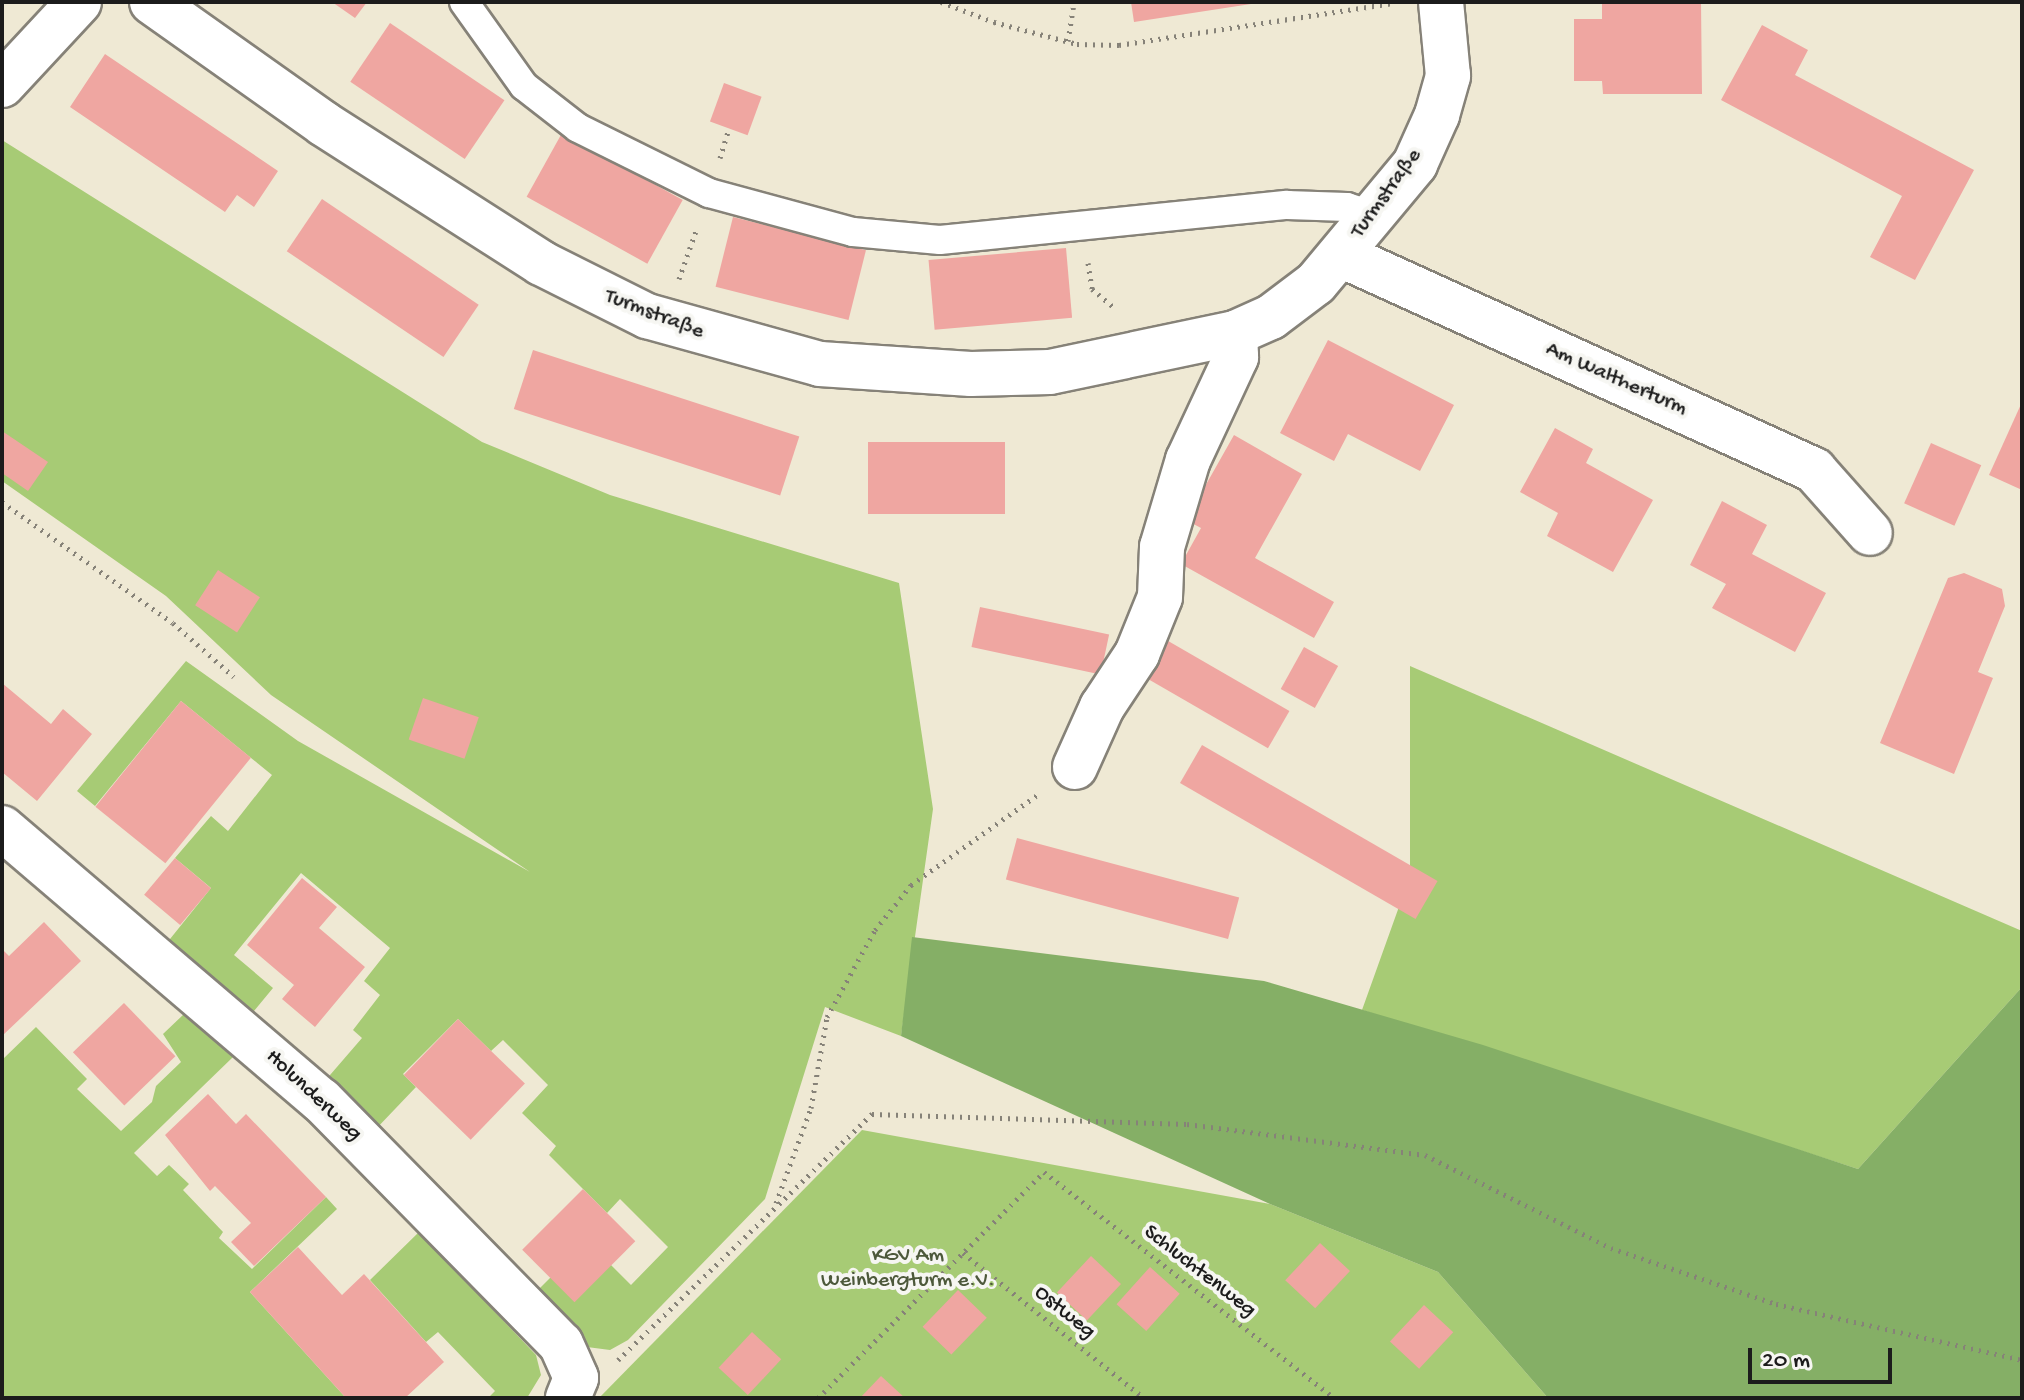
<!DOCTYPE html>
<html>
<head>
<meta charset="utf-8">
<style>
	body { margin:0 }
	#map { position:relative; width:2024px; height:1400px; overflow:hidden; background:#efe9d4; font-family:"Gochi Hand",sans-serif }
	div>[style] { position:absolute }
	.green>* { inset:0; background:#a7cb75 }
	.forest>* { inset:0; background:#85af66 }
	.building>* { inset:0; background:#efa6a1; transform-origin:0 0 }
	.path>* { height:5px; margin-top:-2.5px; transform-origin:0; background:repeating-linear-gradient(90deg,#868278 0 2px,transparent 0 8px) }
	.roads { filter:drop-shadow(2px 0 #868278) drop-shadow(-2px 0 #868278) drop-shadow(0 2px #868278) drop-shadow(0 -2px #868278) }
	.lane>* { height:28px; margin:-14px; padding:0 14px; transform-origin:14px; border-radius:14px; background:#fff }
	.street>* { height:44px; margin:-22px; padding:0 22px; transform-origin:22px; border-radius:22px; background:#fff }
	span { translate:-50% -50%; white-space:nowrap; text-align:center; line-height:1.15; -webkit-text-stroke:8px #f6f6f2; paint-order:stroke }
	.street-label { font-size:22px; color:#1c1c1c }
	.park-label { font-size:22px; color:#4d593b }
	.frame { position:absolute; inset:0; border:4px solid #1c1c1c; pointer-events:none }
	.scale { position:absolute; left:1748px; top:1348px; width:144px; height:36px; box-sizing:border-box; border:4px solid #1c1c1c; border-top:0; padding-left:10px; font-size:24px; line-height:28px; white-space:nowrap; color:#1c1c1c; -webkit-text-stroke:6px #f6f6f2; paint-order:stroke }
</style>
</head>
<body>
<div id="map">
	<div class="green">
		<div style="clip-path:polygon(2px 140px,482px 442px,610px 495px,899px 583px,933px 809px,901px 1036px,825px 1007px,765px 1199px,628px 1340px,610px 1350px,587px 1347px,533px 1295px,550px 1278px,611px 1265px,631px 1285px,668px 1247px,620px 1199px,607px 1213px,549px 1155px,556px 1146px,522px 1113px,548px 1085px,503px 1040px,491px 1051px,458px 1019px,403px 1074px,416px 1087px,374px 1131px,324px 1082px,362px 1038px,353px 1030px,380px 995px,364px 981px,390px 948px,301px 873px,234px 955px,273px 988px,249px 1017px,166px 944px,211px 888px,175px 858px,211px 816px,228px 831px,272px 775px,181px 701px,95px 806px,77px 791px,186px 661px,298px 741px,530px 872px,271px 695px,166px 596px,2px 481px)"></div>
		<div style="clip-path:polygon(1410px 666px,2022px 931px,2022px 987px,1858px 1169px,1362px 1010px,1410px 876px)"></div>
		<div style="clip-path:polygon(184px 1014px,233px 1057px,134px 1153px,157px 1176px,169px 1165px,189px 1184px,183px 1190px,223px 1232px,219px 1238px,252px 1269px,326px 1197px,337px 1209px,250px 1292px,346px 1398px,2px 1398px,2px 1060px,36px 1027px,87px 1079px,77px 1089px,121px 1131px,152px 1102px,156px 1086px,181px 1062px,163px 1034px)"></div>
		<div style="clip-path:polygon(862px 1130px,1270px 1204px,1438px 1272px,1548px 1398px,599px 1398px)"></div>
		<div style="clip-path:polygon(419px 1232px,536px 1355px,541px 1375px,527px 1398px,488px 1398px,495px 1391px,438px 1332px,426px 1342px,370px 1280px)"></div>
	</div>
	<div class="forest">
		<div style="clip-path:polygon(912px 937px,1264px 981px,1483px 1045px,1858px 1169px,2022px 987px,2022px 1398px,1548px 1398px,1438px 1272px,1270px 1204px,901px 1036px)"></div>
	</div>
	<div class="building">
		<div style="clip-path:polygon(332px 2px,367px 2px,355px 18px)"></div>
		<div style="clip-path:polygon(1131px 2px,1251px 2px,1251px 4px,1134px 22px)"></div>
		<div style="clip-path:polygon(1602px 2px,1701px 2px,1702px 94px,1603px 94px,1602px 81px,1574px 81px,1574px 19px,1602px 19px)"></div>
		<div style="left:390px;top:23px;width:138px;height:71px;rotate:34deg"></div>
		<div style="clip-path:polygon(1762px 25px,1808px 50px,1795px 75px,1974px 170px,1915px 280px,1870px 257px,1902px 196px,1721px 100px)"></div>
		<div style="clip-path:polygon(105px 54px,278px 171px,254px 207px,237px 195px,225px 212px,70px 107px)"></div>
		<div style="left:724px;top:83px;width:40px;height:41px;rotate:20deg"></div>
		<div style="left:562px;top:133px;width:138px;height:73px;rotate:29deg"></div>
		<div style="left:322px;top:199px;width:189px;height:63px;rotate:34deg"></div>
		<div style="left:733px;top:217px;width:137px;height:72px;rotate:14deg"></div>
		<div style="left:1066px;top:248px;width:70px;height:138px;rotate:85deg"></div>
		<div style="clip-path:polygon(1328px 340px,1454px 405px,1420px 471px,1348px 434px,1334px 461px,1280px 433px)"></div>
		<div style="left:533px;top:350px;width:280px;height:62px;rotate:18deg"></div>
		<div style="clip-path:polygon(2022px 402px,2022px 490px,1989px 475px)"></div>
		<div style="clip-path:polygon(1555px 428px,1593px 449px,1586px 463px,1653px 500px,1613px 572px,1547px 536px,1558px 513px,1520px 492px)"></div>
		<div style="clip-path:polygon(2px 431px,48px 462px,28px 491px,2px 473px)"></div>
		<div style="clip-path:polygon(1234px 435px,1302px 474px,1255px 558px,1334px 602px,1314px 638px,1181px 564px,1201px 528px,1186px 520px)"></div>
		<div style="left:868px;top:442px;width:137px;height:72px"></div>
		<div style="left:1931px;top:443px;width:55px;height:66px;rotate:24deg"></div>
		<div style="clip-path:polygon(1722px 501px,1767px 525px,1752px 554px,1826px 593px,1795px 652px,1712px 608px,1726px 584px,1690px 565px)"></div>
		<div style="left:218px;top:570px;width:50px;height:42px;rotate:33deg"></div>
		<div style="clip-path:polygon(1964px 573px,2002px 589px,2005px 606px,1978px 672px,1993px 678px,1954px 774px,1880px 743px,1948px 578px)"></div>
		<div style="left:980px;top:607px;width:132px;height:41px;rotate:12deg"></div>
		<div style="left:1163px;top:638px;width:146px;height:43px;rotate:30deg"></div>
		<div style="left:1304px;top:647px;width:39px;height:48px;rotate:29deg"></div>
		<div style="clip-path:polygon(2px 683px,51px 724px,63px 709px,92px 734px,37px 801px,2px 772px)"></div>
		<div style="left:423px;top:698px;width:59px;height:44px;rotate:19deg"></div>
		<div style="left:181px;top:701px;width:90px;height:136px;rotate:39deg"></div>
		<div style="left:1202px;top:745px;width:272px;height:44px;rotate:30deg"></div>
		<div style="left:1017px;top:838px;width:230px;height:43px;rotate:15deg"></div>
		<div style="left:175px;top:858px;width:47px;height:48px;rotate:40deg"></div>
		<div style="clip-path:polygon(302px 878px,337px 907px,319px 928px,365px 967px,315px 1027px,282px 999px,294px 985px,247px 945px)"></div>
		<div style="clip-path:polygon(44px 922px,81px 961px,2px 1036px,2px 949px,9px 956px)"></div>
		<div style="left:124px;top:1003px;width:74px;height:71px;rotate:46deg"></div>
		<div style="left:458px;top:1019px;width:93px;height:78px;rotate:44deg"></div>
		<div style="clip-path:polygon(208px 1094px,236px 1124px,246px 1114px,326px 1197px,254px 1266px,231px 1242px,251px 1223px,215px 1186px,210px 1191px,165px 1135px)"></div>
		<div style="left:583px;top:1189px;width:74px;height:86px;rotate:45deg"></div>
		<div style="left:1320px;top:1243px;width:41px;height:51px;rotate:43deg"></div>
		<div style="clip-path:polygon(298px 1247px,342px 1295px,364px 1274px,444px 1362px,405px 1398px,346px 1398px,250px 1292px)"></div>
		<div style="left:1091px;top:1256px;width:41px;height:50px;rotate:43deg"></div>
		<div style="left:1150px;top:1267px;width:40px;height:50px;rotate:42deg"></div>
		<div style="left:958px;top:1290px;width:40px;height:51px;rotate:44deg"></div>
		<div style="left:1424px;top:1305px;width:40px;height:50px;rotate:43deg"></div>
		<div style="left:752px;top:1332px;width:40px;height:49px;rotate:43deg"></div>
		<div style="clip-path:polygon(881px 1376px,905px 1398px,860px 1398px)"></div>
	</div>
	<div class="path">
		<div style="left:941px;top:2px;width:57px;rotate:20.7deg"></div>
		<div style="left:994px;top:22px;width:86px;rotate:14.8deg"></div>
		<div style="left:1077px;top:44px;width:42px;rotate:1.4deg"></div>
		<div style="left:1119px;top:45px;width:279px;rotate:-8.7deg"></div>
		<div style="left:1068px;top:41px;width:39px;rotate:-81deg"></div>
		<div style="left:720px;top:158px;width:31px;rotate:-73deg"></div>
		<div style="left:1088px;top:263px;width:26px;rotate:81deg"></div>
		<div style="left:1092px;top:289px;width:31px;rotate:40deg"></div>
		<div style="left:679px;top:279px;width:54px;rotate:-70.6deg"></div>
		<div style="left:2px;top:502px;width:209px;rotate:35.3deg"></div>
		<div style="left:173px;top:623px;width:81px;rotate:41.5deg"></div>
		<div style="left:776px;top:1203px;width:101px;rotate:-69.8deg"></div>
		<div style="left:811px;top:1108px;width:92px;rotate:-80deg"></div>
		<div style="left:827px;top:1017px;width:99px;rotate:-61.1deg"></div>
		<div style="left:875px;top:930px;width:58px;rotate:-51.3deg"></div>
		<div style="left:911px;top:885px;width:155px;rotate:-35.5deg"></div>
		<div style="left:963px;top:1253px;width:232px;rotate:38.7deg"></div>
		<div style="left:618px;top:1360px;width:354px;rotate:-44.1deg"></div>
		<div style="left:872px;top:1114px;width:315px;rotate:1.8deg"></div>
		<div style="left:1187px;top:1124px;width:240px;rotate:7.4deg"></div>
		<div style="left:1425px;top:1155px;width:208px;rotate:26.6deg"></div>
		<div style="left:1611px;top:1248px;width:174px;rotate:18.7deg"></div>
		<div style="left:1776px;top:1304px;width:252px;rotate:12.8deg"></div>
		<div style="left:818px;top:1398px;width:320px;rotate:-45deg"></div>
		<div style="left:1044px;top:1172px;width:368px;rotate:37.9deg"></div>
	</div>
	<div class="roads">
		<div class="lane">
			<div style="left:464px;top:2px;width:103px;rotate:54.5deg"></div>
			<div style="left:524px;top:86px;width:68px;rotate:37.9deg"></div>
			<div style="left:578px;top:128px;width:146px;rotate:26.4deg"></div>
			<div style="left:709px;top:193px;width:149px;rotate:15.2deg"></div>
			<div style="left:853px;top:232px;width:87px;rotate:5.3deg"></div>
			<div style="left:940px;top:240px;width:349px;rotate:-5.8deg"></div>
			<div style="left:1287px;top:205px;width:60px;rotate:1.9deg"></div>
			<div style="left:1347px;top:207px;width:29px;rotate:18deg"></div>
		</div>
		<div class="street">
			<div style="left:152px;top:2px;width:211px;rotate:35.3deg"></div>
			<div style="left:324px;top:124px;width:258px;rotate:32.6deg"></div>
			<div style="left:541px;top:263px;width:119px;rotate:26.6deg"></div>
			<div style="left:647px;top:316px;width:180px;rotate:15.5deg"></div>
			<div style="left:820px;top:364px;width:151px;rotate:3.8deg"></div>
			<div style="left:971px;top:374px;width:79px;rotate:-1.5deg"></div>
			<div style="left:1050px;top:372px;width:189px;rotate:-11.9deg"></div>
			<div style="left:1235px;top:333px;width:39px;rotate:-24deg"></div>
			<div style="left:1271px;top:317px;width:56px;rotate:-37.1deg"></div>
			<div style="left:1316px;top:283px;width:155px;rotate:-50.2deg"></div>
			<div style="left:1415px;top:164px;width:54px;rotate:-65.8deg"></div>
			<div style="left:1437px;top:115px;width:41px;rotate:-74.2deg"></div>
			<div style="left:1448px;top:76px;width:74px;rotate:-95.4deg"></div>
			<div style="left:2px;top:85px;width:113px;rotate:-47.1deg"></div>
			<div style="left:1341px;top:255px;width:520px;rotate:24.44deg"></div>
			<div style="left:1814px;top:470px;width:84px;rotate:48.4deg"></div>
			<div style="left:1075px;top:767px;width:66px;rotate:-65.8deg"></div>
			<div style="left:1102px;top:707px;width:64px;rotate:-56.6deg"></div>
			<div style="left:1137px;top:654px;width:61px;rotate:-68deg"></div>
			<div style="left:1160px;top:597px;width:50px;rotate:-87.7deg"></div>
			<div style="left:1162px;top:547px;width:91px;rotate:-73.4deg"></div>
			<div style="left:1188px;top:460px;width:114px;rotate:-65deg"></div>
			<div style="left:1236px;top:357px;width:24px;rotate:-92deg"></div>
			<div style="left:2px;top:828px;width:419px;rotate:40.5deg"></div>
			<div style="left:321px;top:1100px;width:342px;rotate:45.5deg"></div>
			<div style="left:561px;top:1344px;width:37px;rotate:66deg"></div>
			<div style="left:576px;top:1378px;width:22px;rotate:112deg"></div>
		</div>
	</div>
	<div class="street-label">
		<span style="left:1387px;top:194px;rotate:-54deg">Turmstraße</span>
		<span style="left:654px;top:315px;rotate:21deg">Turmstraße</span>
		<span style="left:1616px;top:380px;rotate:24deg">Am Waltherturm</span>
		<span style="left:313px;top:1096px;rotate:43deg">Holunderweg</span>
		<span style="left:1199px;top:1272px;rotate:38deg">Schluchtenweg</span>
		<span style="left:1064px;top:1313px;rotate:39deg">Ostweg</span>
	</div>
	<div class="park-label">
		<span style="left:908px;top:1269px">KGV Am<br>Weinbergturm e.V.</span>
	</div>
	<div class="frame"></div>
	<div class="scale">20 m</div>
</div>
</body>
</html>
